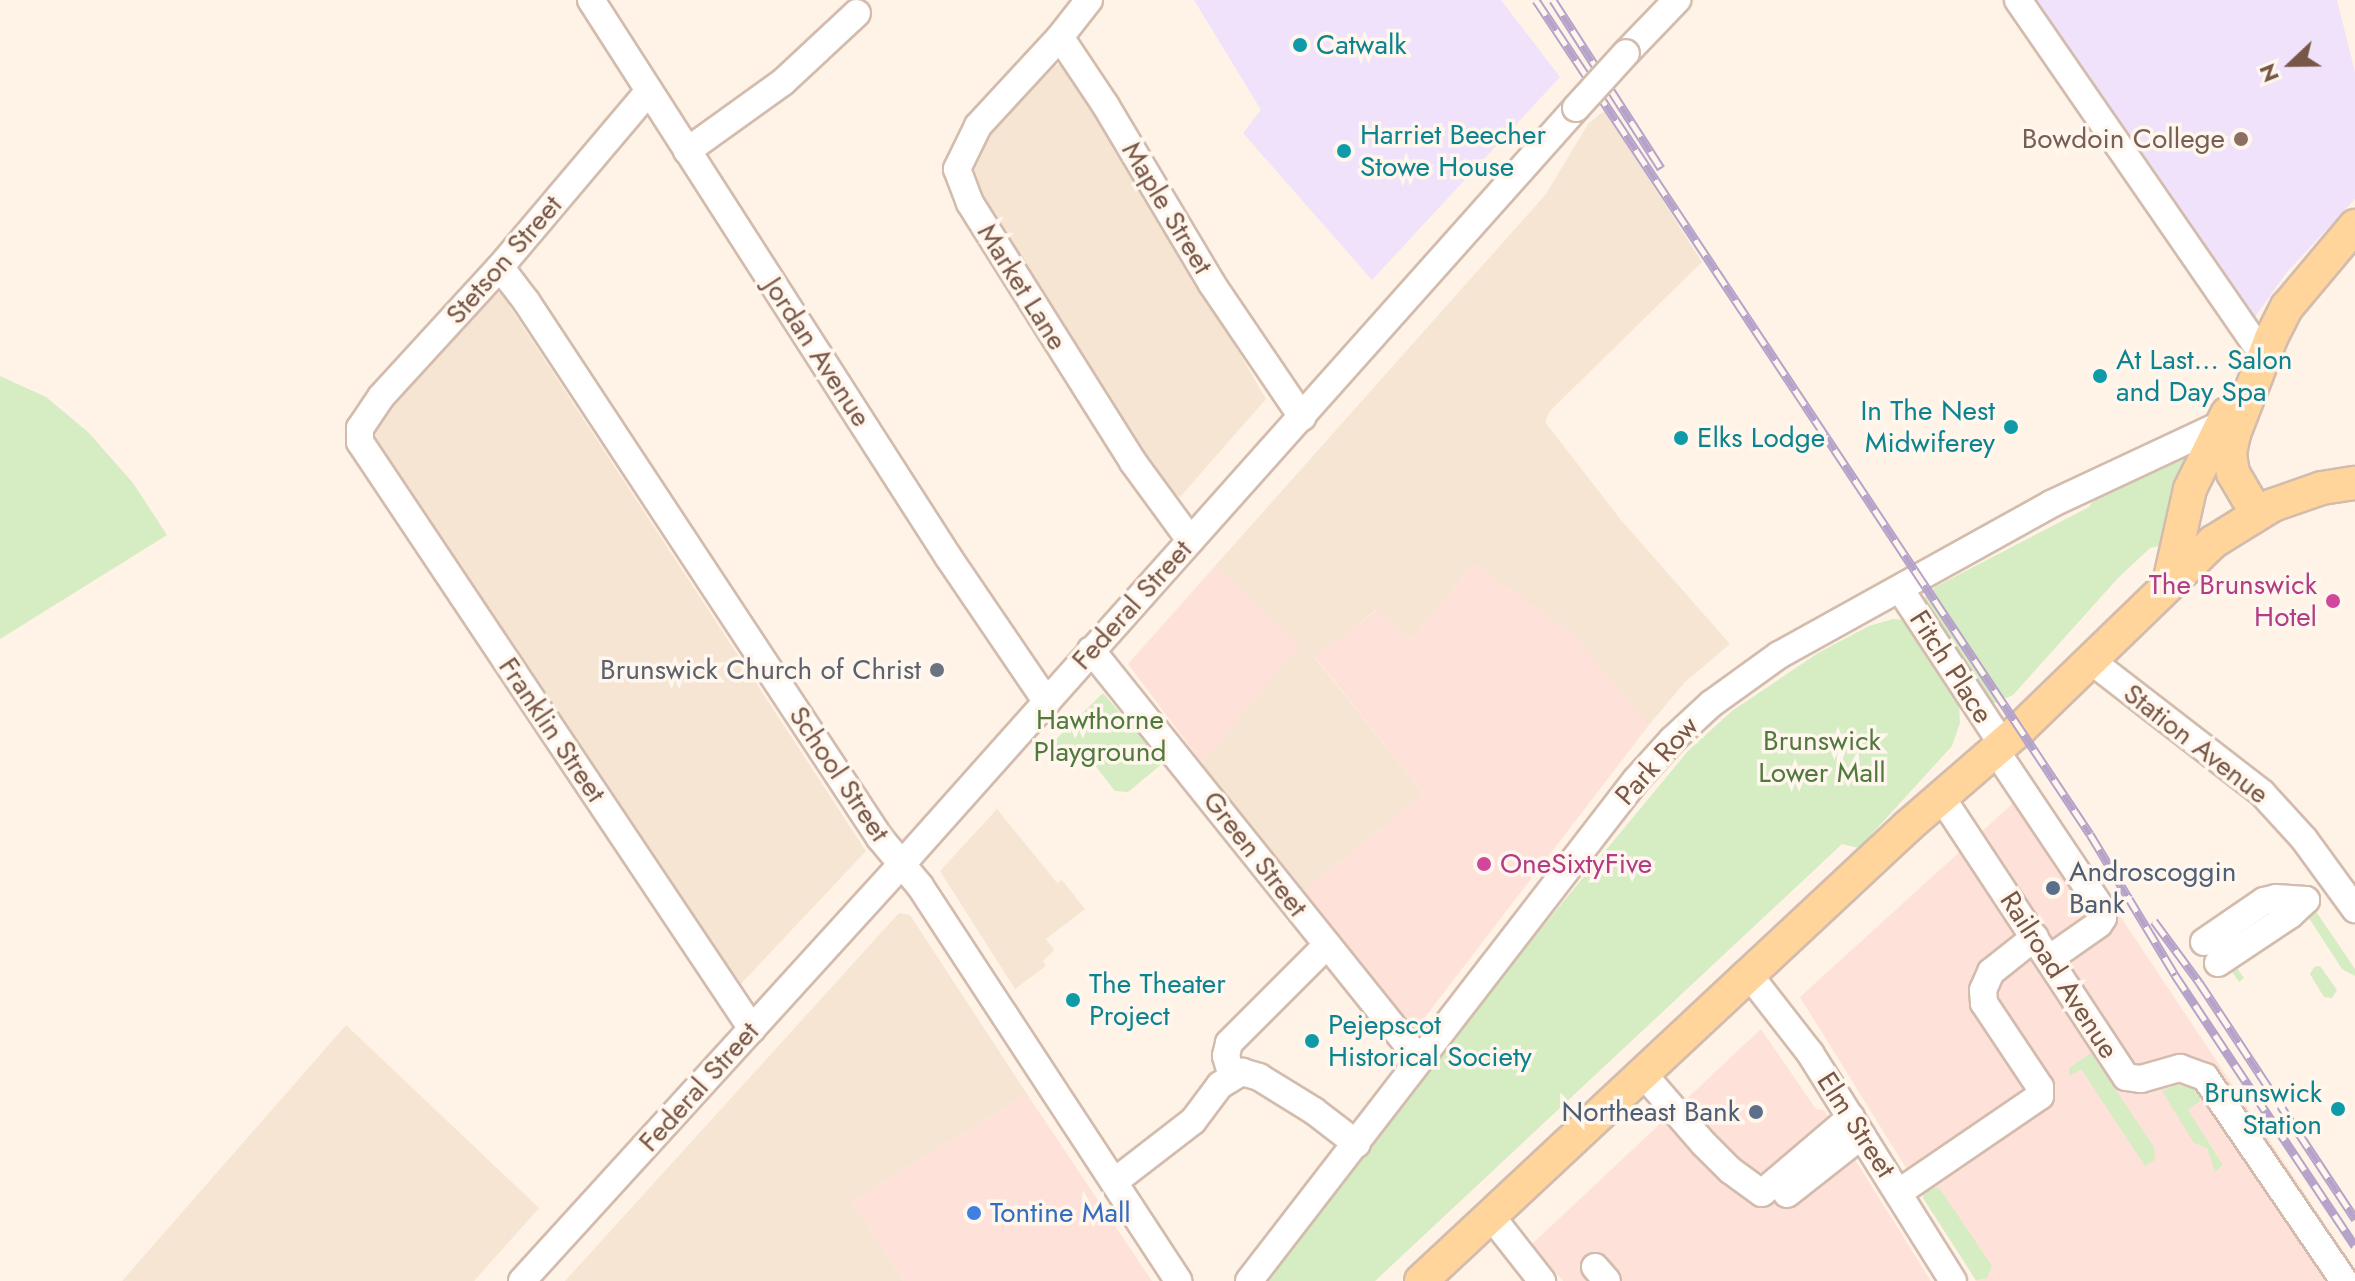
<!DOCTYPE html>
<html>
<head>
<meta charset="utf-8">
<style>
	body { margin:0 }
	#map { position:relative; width:2355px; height:1281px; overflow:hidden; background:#fef3e6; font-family:Jost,sans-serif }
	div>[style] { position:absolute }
	.residential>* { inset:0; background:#f6e5d3 }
	.commercial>* { inset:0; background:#fee2d9 }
	.education>* { inset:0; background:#f0e2fa }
	.green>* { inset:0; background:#d6ecc3 }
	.roads { filter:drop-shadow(2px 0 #d3bcad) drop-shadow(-2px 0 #d3bcad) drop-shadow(0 2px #d3bcad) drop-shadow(0 -2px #d3bcad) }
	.minor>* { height:26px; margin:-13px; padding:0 13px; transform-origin:13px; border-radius:13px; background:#fff }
	.major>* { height:32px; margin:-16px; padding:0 16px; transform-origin:16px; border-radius:16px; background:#ffd59b }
	.rail>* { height:9px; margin-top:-4.5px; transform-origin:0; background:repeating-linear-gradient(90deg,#fff7ed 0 18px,#b5a3c9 0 36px); box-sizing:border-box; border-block:2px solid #b5a3c9 }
	.bridges { filter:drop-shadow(2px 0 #d3bcad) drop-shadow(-2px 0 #d3bcad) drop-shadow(0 2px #d3bcad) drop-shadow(0 -2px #d3bcad) }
	.minor-bridge>* { height:26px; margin:-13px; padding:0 13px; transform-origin:13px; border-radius:13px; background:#fff }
	.dots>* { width:22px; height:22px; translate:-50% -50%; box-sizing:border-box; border:4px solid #fff7ed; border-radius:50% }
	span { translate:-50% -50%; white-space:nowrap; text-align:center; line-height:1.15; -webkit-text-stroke:7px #fff7ed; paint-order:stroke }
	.culture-label { font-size:28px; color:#0d838f }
	.left { translate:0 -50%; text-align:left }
	.right { translate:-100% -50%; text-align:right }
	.education-label { font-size:28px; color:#785e54 }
	.street-label { font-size:28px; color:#795748 }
	.hotel-label { font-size:28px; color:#b23c85 }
	.worship-label { font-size:28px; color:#5b616d }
	.park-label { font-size:28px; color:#52793d }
	.service-label { font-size:28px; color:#4e5e75 }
	.shop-label { font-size:28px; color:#366cbe }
	.north { position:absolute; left:2251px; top:24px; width:80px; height:80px; -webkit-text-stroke:6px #fff7ed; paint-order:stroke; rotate:248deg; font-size:22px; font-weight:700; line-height:32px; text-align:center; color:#795748 }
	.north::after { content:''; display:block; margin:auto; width:28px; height:36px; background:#795748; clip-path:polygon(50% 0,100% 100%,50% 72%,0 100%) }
</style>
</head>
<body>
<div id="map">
	<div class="residential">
		<div style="clip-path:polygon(1059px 64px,1068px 64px,1081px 80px,1266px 399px,1180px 497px,1163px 487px,982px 207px,972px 179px,972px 164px,985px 133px,1048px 70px)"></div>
		<div style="clip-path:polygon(1605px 110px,1702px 262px,1550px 411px,1545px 422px,1621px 520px,1730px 644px,1685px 682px,1649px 725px,1474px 564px,1410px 640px,1376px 610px,1315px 658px,1424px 794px,1300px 894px,1202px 763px,1299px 645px,1215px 566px,1546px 194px,1588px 124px)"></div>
		<div style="clip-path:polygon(492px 293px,501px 293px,866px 851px,738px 987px,370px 434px,371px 427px)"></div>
		<div style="clip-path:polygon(997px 809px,1057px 883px,1062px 880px,1085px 909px,1046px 939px,1054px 950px,1043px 961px,1046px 966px,1015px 989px,940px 871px)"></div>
		<div style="clip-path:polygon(899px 913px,910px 915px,1027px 1094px,852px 1201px,904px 1281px,565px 1281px)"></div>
		<div style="clip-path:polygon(346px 1025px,539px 1208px,474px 1281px,122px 1281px)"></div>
	</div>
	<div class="commercial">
		<div style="clip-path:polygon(1474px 564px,1571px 632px,1649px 725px,1419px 1025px,1409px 1032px,1300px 894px,1424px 794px,1315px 657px,1377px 610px,1410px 640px)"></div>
		<div style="clip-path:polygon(1215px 566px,1300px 645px,1202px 763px,1128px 664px)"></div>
		<div style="clip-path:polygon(2033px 785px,2355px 1269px,2355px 1281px,1976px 1281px,1800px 997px)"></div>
		<div style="clip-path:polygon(1761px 1029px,1816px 1109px,1824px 1110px,1931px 1281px,1563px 1281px,1532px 1244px)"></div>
		<div style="clip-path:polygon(1027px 1094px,1152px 1281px,904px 1281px,852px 1201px)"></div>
	</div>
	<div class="education">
		<div style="clip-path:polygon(1194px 0,1501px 0,1560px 77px,1372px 280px,1243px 133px,1261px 110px)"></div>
		<div style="clip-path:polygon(2030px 0,2337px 0,2355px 72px,2355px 199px,2287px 272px,2254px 318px)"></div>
	</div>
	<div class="green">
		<div style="clip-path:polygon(0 376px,46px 397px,88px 432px,133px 483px,167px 535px,0 639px)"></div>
		<div style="clip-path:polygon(2196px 449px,2163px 545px,2150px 548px,2118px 578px,2013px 695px,1995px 703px,1984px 703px,1922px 600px,1935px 587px,2089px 507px,2104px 485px)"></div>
		<div style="clip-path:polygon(1893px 619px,1905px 620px,1959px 704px,1960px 723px,1952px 746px,1859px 848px,1842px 844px,1375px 1281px,1264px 1281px,1433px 1059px,1688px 751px,1732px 711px,1818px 653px,1869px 626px)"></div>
		<div style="clip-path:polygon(1103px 693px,1163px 763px,1128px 792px,1115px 791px,1094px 764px,1056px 762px,1044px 751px)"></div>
		<div style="clip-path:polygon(2313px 907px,2355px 969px,2355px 976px,2342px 969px,2307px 915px,2234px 964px,2244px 978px,2239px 982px,2226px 963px)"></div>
		<div style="clip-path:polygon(2320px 966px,2337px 990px,2332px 998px,2324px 997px,2310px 974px,2314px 967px)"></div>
		<div style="clip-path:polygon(2091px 1053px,2154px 1147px,2155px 1160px,2145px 1166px,2081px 1069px,2069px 1076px,2069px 1068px)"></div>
		<div style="clip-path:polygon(2176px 1085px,2191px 1087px,2200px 1094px,2200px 1101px,2188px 1110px,2223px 1165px,2215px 1172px,2207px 1148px,2194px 1143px,2162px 1091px)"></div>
		<div style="clip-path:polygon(1928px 1186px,1940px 1189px,1992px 1266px,1987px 1278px,1976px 1280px,1923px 1198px,1924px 1189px)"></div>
	</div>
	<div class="roads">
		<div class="minor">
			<div style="left:591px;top:0;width:663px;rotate:57.32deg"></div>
			<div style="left:949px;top:558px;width:174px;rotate:55.8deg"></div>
			<div style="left:1089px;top:0;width:47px;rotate:128.1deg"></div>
			<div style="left:1060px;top:37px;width:83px;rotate:56.3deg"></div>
			<div style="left:1106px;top:106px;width:207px;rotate:59.2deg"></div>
			<div style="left:1212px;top:284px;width:161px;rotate:55.9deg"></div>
			<div style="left:2018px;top:0;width:434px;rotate:55.4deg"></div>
			<div style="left:1060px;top:37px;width:121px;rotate:132.7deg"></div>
			<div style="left:978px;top:126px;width:48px;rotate:116deg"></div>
			<div style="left:957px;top:169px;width:36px;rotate:69deg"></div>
			<div style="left:970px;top:203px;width:306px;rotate:57.8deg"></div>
			<div style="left:1133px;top:462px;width:97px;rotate:53.8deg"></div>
			<div style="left:1626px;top:53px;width:74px;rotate:-46.1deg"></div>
			<div style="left:648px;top:92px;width:229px;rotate:130.2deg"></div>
			<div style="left:500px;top:267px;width:176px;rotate:132.5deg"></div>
			<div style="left:381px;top:397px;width:37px;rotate:124deg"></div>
			<div style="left:360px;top:428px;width:14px;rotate:90deg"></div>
			<div style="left:360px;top:442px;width:706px;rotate:56.26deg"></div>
			<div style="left:687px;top:151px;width:118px;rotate:-35.7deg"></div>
			<div style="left:783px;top:82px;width:101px;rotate:-43deg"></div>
			<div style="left:500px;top:267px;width:43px;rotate:52.6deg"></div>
			<div style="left:526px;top:301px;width:643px;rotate:56.61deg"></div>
			<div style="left:880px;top:838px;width:62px;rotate:50.2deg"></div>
			<div style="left:920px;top:886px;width:472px;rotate:56.8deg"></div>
			<div style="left:1900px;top:589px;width:187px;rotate:56.6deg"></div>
			<div style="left:1091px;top:650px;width:524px;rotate:51.27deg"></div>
			<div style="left:2090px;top:660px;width:217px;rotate:37.7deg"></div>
			<div style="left:2262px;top:793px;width:62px;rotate:47.6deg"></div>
			<div style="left:2304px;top:839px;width:87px;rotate:53.9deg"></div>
			<div style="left:1996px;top:751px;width:189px;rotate:56.2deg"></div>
			<div style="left:2101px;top:908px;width:10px;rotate:79deg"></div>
			<div style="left:2103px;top:918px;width:7px;rotate:124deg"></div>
			<div style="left:2099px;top:924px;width:61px;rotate:145deg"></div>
			<div style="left:1942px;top:798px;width:334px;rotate:56.6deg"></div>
			<div style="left:2126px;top:1077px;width:15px;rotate:8deg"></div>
			<div style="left:2141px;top:1079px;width:41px;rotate:-15.8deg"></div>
			<div style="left:2180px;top:1068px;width:27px;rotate:20deg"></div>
			<div style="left:2205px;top:1077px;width:247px;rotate:55.7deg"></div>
			<div style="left:2204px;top:942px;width:73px;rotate:-34.3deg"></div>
			<div style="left:2264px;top:901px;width:12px;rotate:-14deg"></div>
			<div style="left:2276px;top:898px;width:30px;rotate:4deg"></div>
			<div style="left:2218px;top:963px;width:87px;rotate:-33.7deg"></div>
			<div style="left:2290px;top:915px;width:22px;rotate:-43deg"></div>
			<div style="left:1750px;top:976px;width:98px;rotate:52.1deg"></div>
			<div style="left:1810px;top:1053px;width:269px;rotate:57.9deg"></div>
			<div style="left:1644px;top:1075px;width:91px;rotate:49deg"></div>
			<div style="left:1704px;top:1144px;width:37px;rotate:45deg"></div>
			<div style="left:1730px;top:1170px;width:39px;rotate:36deg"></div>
			<div style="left:1762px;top:1193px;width:117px;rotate:-40.5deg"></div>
			<div style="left:1232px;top:1077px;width:22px;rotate:-106deg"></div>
			<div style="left:1226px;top:1056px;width:13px;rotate:-77deg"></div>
			<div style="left:1229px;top:1043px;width:139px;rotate:-45deg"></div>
			<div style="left:1114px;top:1182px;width:100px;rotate:-37.7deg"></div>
			<div style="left:1193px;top:1121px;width:45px;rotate:-53.1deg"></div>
			<div style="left:1220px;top:1085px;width:26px;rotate:-31deg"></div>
			<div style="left:1242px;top:1072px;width:18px;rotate:16deg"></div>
			<div style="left:1259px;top:1077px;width:65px;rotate:31.7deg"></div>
			<div style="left:1314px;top:1111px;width:54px;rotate:37.5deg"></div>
			<div style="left:1898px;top:1193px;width:172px;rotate:-34.3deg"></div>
			<div style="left:2040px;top:1096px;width:9px;rotate:-90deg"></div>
			<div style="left:2040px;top:1087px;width:101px;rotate:-123.7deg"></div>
			<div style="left:1984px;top:1003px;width:13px;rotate:-94deg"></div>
			<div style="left:1983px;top:990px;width:20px;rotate:-66deg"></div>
			<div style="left:1991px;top:972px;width:56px;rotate:-38.5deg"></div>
			<div style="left:1787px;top:1194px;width:95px;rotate:-38.2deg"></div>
			<div style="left:1491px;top:1216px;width:83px;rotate:51.9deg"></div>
			<div style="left:1595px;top:1267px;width:18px;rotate:49deg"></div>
			<div style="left:522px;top:1281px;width:564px;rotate:-47.66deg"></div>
			<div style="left:902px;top:864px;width:1013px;rotate:-48.28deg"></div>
			<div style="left:1249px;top:1281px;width:633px;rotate:-52.32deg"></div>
			<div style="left:1636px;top:780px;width:54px;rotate:-48deg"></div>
			<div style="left:1672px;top:740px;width:53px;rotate:-42.7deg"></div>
			<div style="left:1711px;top:704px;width:84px;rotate:-35.8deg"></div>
			<div style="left:1779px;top:655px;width:311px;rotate:-29deg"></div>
			<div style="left:2051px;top:504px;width:187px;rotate:-25.1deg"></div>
		</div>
		<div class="major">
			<div style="left:2257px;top:514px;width:48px;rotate:-120.3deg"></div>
			<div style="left:2233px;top:473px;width:20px;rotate:-99deg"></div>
			<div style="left:2230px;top:453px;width:19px;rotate:-78deg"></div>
			<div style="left:2234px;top:434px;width:103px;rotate:-68.9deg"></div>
			<div style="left:2271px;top:338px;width:35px;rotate:-63deg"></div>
			<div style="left:2287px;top:307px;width:106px;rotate:-50deg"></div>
			<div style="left:2169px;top:583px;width:96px;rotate:-77.4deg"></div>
			<div style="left:2190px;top:489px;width:84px;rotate:-63.7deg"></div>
			<div style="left:1421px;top:1281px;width:666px;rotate:-43.05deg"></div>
			<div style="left:1908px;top:826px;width:148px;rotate:-40.9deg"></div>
			<div style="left:2020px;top:729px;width:269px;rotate:-44.1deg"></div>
			<div style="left:2213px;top:542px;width:70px;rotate:-31.7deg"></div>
			<div style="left:2273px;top:505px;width:52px;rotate:-19.1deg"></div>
			<div style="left:2322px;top:488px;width:33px;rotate:-9deg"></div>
		</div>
	</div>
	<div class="rail">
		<div style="left:1536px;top:0;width:1001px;rotate:56.41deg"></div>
		<div style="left:2090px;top:834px;width:165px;rotate:58.9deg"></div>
		<div style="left:2175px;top:975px;width:325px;rotate:56.4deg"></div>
		<div style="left:1553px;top:0;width:200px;rotate:57.3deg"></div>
		<div style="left:2154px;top:921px;width:76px;rotate:53.6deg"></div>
		<div style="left:2199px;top:982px;width:284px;rotate:56.6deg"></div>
	</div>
	<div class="bridges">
		<div class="minor-bridge">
			<div style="left:1576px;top:108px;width:74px;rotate:-47.7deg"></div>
		</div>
	</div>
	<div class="dots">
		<div style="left:1300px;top:45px;background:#0f9aa8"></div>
		<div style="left:2241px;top:139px;background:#8d6e63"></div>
		<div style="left:1344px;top:151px;background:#0f9aa8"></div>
		<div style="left:2100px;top:376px;background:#0f9aa8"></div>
		<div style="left:2011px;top:427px;background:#0f9aa8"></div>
		<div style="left:1681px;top:438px;background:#0f9aa8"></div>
		<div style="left:2333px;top:601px;background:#d1479c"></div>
		<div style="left:937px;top:670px;background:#6b7280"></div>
		<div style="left:1484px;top:864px;background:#d1479c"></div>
		<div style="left:2053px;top:888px;background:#5c6f8a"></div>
		<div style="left:1073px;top:1000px;background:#0f9aa8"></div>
		<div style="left:1312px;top:1041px;background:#0f9aa8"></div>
		<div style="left:2338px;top:1109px;background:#0f9aa8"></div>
		<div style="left:1756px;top:1112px;background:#5c6f8a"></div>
		<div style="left:974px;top:1213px;background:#3f7fe0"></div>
	</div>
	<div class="culture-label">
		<span class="left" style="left:1316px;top:45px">Catwalk</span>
		<span class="left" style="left:1360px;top:151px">Harriet Beecher<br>Stowe House</span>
		<span class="left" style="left:2116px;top:376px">At Last... Salon<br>and Day Spa</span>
		<span class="right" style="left:1995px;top:427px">In The Nest<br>Midwiferey</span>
		<span class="left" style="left:1697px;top:438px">Elks Lodge</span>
		<span class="left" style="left:1089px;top:1000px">The Theater<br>Project</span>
		<span class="left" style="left:1328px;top:1041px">Pejepscot<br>Historical Society</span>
		<span class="right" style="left:2322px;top:1109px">Brunswick<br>Station</span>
	</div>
	<div class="education-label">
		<span class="right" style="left:2225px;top:139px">Bowdoin College</span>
	</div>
	<div class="street-label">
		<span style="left:1167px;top:208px;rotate:59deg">Maple Street</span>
		<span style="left:504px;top:260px;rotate:-49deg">Stetson Street</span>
		<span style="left:1022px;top:287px;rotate:58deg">Market Lane</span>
		<span style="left:817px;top:352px;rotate:57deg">Jordan Avenue</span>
		<span style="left:1132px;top:605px;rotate:-48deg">Federal Street</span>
		<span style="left:1951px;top:667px;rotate:57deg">Fitch Place</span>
		<span style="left:552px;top:730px;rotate:56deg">Franklin Street</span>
		<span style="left:2196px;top:744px;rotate:38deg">Station Avenue</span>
		<span style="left:1657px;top:761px;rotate:-48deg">Park Row</span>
		<span style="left:839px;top:774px;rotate:56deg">School Street</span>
		<span style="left:1255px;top:854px;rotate:52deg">Green Street</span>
		<span style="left:2059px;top:975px;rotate:57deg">Railroad Avenue</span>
		<span style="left:699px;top:1087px;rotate:-48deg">Federal Street</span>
		<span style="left:1856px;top:1125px;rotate:57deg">Elm Street</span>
	</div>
	<div class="hotel-label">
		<span class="right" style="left:2317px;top:601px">The Brunswick<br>Hotel</span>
		<span class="left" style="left:1500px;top:864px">OneSixtyFive</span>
	</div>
	<div class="worship-label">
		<span class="right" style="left:921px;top:670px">Brunswick Church of Christ</span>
	</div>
	<div class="park-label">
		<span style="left:1100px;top:736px">Hawthorne<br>Playground</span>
		<span style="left:1822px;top:757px">Brunswick<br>Lower Mall</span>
	</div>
	<div class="service-label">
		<span class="left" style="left:2069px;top:888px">Androscoggin<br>Bank</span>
		<span class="right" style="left:1740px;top:1112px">Northeast Bank</span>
	</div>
	<div class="shop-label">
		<span class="left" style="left:990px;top:1213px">Tontine Mall</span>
	</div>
	<div class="north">N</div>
</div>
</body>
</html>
